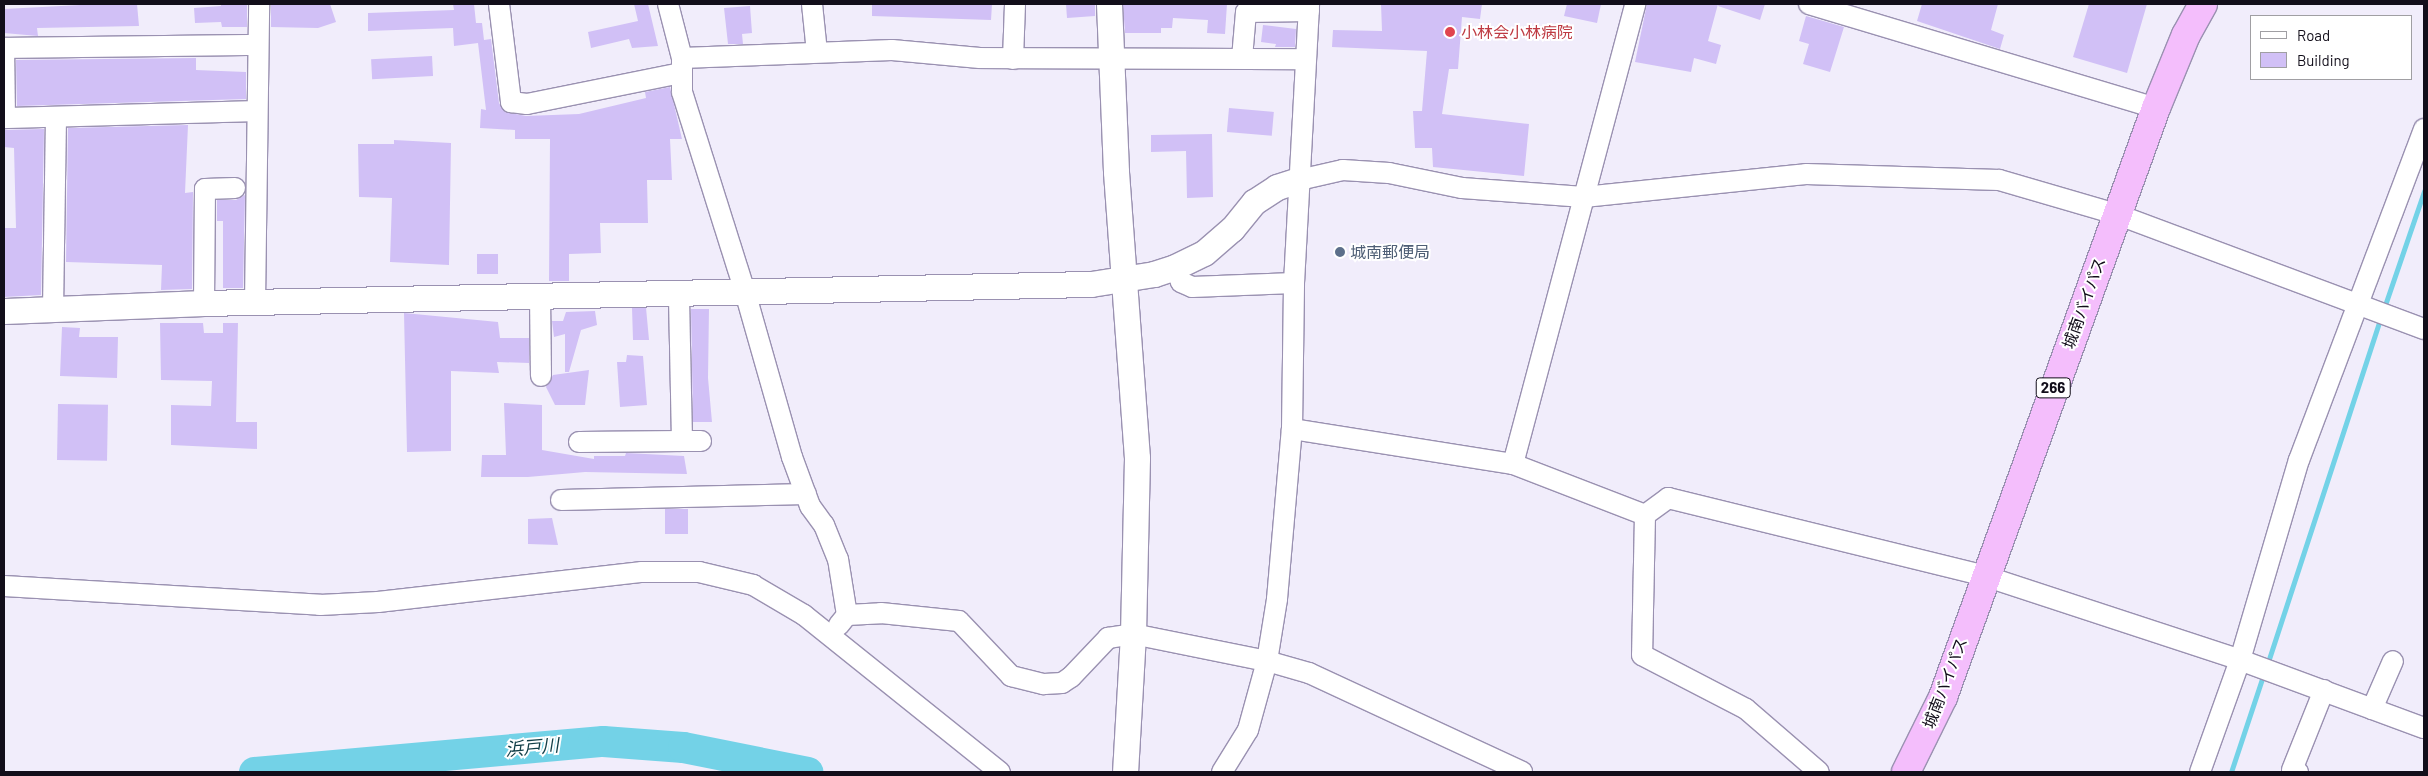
<!DOCTYPE html>
<html>
<head>
<meta charset="utf-8">
<style>
	body { margin:0 }
	#map { position:relative; width:2428px; height:776px; overflow:hidden; background:#f1edfb; font-family:Barlow,"Noto Sans JP",sans-serif }
	div>[style] { position:absolute }
	.stream>* { height:5px; margin:-2.5px; padding:0 2.5px; transform-origin:2.5px; border-radius:2.5px; background:#73d2e7 }
	.river>* { height:31px; margin:-15.5px; padding:0 15.5px; transform-origin:15.5px; border-radius:15.5px; background:#73d2e7 }
	.building>* { inset:0; background:#d1c0f6; transform-origin:0 0 }
	.roads { filter:drop-shadow(1px 0 #9a91b1) drop-shadow(-1px 0 #9a91b1) drop-shadow(0 1px #9a91b1) drop-shadow(0 -1px #9a91b1) }
	.minor>* { height:20px; margin:-10px; padding:0 10px; transform-origin:10px; border-radius:10px; background:#fff }
	.tertiary>* { height:25px; margin:-12.5px; padding:0 12.5px; transform-origin:12.5px; border-radius:12.5px; background:#fff }
	.trunk>* { height:28px; margin:-14px; padding:0 14px; transform-origin:14px; border-radius:14px; background:#f4befc }
	.dots>* { width:14px; height:14px; translate:-50% -50%; box-sizing:border-box; border:2px solid #fff; border-radius:50% }
	span { translate:-50% -50%; white-space:nowrap; text-align:center; line-height:1.15; -webkit-text-stroke:4px #fff; paint-order:stroke }
	.shield-label span { padding:1px 4px; background:#fff; border:1px solid; border-radius:4px; -webkit-text-stroke-width:0 }
	.shield-label { font-size:15px; color:#120e1a; font-weight:700 }
	.health-label { font-size:16px; color:#be3a42 }
	.left { translate:0 -50%; text-align:left }
	.service-label { font-size:16px; color:#4e5e75 }
	.street-label { font-size:16px; color:#120e1a }
	.water-label { font-size:18px; color:#113e47; font-style:italic }
	.frame { position:absolute; inset:0; border:5px solid #120e1a; pointer-events:none }
	.legend { position:absolute; left:2250px; top:15px; width:162px; height:65px; box-sizing:border-box; background:#fff; border:1px solid #a09fa3; margin:0; padding:6px 9px; list-style:none; font-size:15px; color:#120e1a }
	.legend li { display:flex; align-items:center; gap:10px; height:25px }
	.legend b { width:25px; border:1px solid #a09fa3 }
</style>
</head>
<body>
<div id="map">
	<div class="stream">
		<div style="left:2384px;top:308px;width:124px;rotate:-71.1deg"></div>
		<div style="left:2267px;top:665px;width:367px;rotate:-71.9deg"></div>
		<div style="left:2231px;top:772px;width:104px;rotate:-71.6deg"></div>
	</div>
	<div class="river">
		<div style="left:254px;top:772px;width:350px;rotate:-5.1deg"></div>
		<div style="left:603px;top:741px;width:80px;rotate:4.3deg"></div>
		<div style="left:683px;top:747px;width:127px;rotate:11.3deg"></div>
	</div>
	<div class="building">
		<div style="clip-path:polygon(99px 4px,137px 4px,139px 26px,37px 28px,38px 36px,4px 33px,4px 9px)"></div>
		<div style="clip-path:polygon(221px 4px,247px 4px,247px 27px,222px 27px,221px 22px,195px 23px,194px 8px,221px 6px)"></div>
		<div style="clip-path:polygon(271px 4px,330px 4px,336px 22px,318px 28px,271px 27px)"></div>
		<div style="clip-path:polygon(453px 4px,474px 4px,476px 23px,482px 23px,484px 40px,491px 39px,499px 103px,505px 112px,526px 116px,579px 114px,646px 98px,645px 92px,670px 87px,682px 139px,670px 139px,672px 180px,647px 180px,648px 223px,600px 223px,601px 253px,569px 254px,569px 281px,549px 281px,550px 139px,515px 139px,515px 130px,480px 128px,481px 109px,486px 110px,478px 43px,454px 46px,453px 28px,368px 31px,368px 13px,454px 10px)"></div>
		<div style="clip-path:polygon(634px 4px,648px 4px,658px 46px,632px 48px,629px 39px,591px 48px,588px 32px,638px 21px)"></div>
		<div style="clip-path:polygon(872px 4px,992px 4px,991px 20px,872px 16px)"></div>
		<div style="clip-path:polygon(1066px 4px,1095px 4px,1095px 16px,1067px 18px)"></div>
		<div style="clip-path:polygon(1227px 4px,1225px 34px,1207px 33px,1208px 20px,1173px 18px,1172px 28px,1161px 28px,1161px 33px,1125px 33px,1123px 5px)"></div>
		<div style="clip-path:polygon(1381px 4px,1482px 4px,1480px 19px,1462px 17px,1458px 69px,1449px 69px,1442px 114px,1529px 124px,1524px 176px,1433px 167px,1432px 148px,1415px 148px,1413px 111px,1422px 111px,1427px 51px,1332px 47px,1333px 30px,1382px 31px)"></div>
		<div style="clip-path:polygon(1567px 4px,1601px 4px,1597px 23px,1564px 16px)"></div>
		<div style="clip-path:polygon(1647px 4px,1718px 4px,1708px 41px,1721px 45px,1716px 64px,1694px 58px,1691px 72px,1635px 62px)"></div>
		<div style="clip-path:polygon(1719px 4px,1765px 4px,1760px 20px,1718px 6px)"></div>
		<div style="clip-path:polygon(1922px 4px,1998px 4px,1991px 30px,2004px 35px,2000px 49px,1917px 21px)"></div>
		<div style="clip-path:polygon(2089px 4px,2147px 4px,2127px 73px,2073px 57px)"></div>
		<div style="clip-path:polygon(750px 6px,752px 33px,742px 34px,743px 44px,728px 44px,724px 8px)"></div>
		<div style="clip-path:polygon(1806px 16px,1844px 27px,1830px 72px,1803px 64px,1809px 44px,1799px 41px)"></div>
		<div style="clip-path:polygon(1263px 25px,1296px 29px,1295px 47px,1275px 47px,1276px 44px,1261px 42px)"></div>
		<div style="left:432px;top:56px;width:20px;height:61px;rotate:87deg"></div>
		<div style="clip-path:polygon(196px 58px,196px 70px,246px 72px,246px 99px,17px 106px,16px 60px)"></div>
		<div style="left:1229px;top:108px;width:45px;height:24px;rotate:5deg"></div>
		<div style="clip-path:polygon(188px 125px,185px 193px,193px 192px,192px 289px,161px 290px,162px 265px,66px 262px,68px 128px)"></div>
		<div style="clip-path:polygon(44px 129px,41px 295px,4px 297px,4px 228px,16px 228px,14px 148px,4px 147px,4px 130px)"></div>
		<div style="clip-path:polygon(1212px 134px,1213px 197px,1187px 198px,1186px 151px,1151px 152px,1151px 135px)"></div>
		<div style="clip-path:polygon(394px 140px,451px 143px,449px 265px,390px 262px,392px 198px,359px 197px,358px 144px,394px 144px)"></div>
		<div style="clip-path:polygon(245px 195px,243px 288px,223px 288px,223px 221px,217px 221px,217px 200px,236px 200px)"></div>
		<div style="left:477px;top:254px;width:21px;height:20px"></div>
		<div style="clip-path:polygon(632px 308px,646px 308px,649px 340px,633px 340px)"></div>
		<div style="clip-path:polygon(691px 309px,709px 309px,708px 378px,712px 422px,693px 422px)"></div>
		<div style="clip-path:polygon(595px 311px,597px 325px,581px 330px,569px 372px,565px 372px,565px 334px,554px 337px,552px 321px,563px 321px,566px 312px)"></div>
		<div style="clip-path:polygon(404px 313px,498px 322px,500px 338px,529px 338px,529px 363px,497px 362px,499px 373px,451px 371px,451px 451px,407px 452px)"></div>
		<div style="clip-path:polygon(160px 323px,203px 323px,204px 333px,223px 333px,223px 323px,238px 323px,236px 422px,257px 422px,257px 449px,171px 445px,171px 405px,211px 406px,212px 381px,161px 380px)"></div>
		<div style="clip-path:polygon(62px 327px,80px 328px,79px 337px,118px 337px,117px 378px,60px 376px)"></div>
		<div style="clip-path:polygon(627px 355px,643px 356px,647px 405px,620px 407px,617px 362px,626px 362px)"></div>
		<div style="clip-path:polygon(589px 370px,585px 405px,555px 405px,546px 387px,553px 375px)"></div>
		<div style="clip-path:polygon(504px 403px,542px 405px,542px 450px,594px 459px,594px 456px,625px 456px,626px 453px,684px 456px,687px 474px,585px 472px,528px 477px,481px 477px,482px 455px,506px 455px)"></div>
		<div style="left:58px;top:404px;width:50px;height:56px;rotate:1deg"></div>
		<div style="left:665px;top:509px;width:23px;height:25px"></div>
		<div style="clip-path:polygon(552px 518px,558px 545px,528px 544px,528px 519px)"></div>
	</div>
	<div class="roads">
		<div class="minor">
			<div style="left:499px;top:4px;width:99px;rotate:83deg"></div>
			<div style="left:511px;top:102px;width:16px;rotate:7deg"></div>
			<div style="left:527px;top:104px;width:157px;rotate:-11.4deg"></div>
			<div style="left:668px;top:4px;width:56px;rotate:75.5deg"></div>
			<div style="left:682px;top:58px;width:34px;rotate:90deg"></div>
			<div style="left:682px;top:92px;width:210px;rotate:72.5deg"></div>
			<div style="left:745px;top:292px;width:172px;rotate:74.1deg"></div>
			<div style="left:792px;top:457px;width:52px;rotate:69.8deg"></div>
			<div style="left:810px;top:506px;width:24px;rotate:54deg"></div>
			<div style="left:824px;top:525px;width:37px;rotate:68deg"></div>
			<div style="left:838px;top:559px;width:57px;rotate:80.9deg"></div>
			<div style="left:847px;top:615px;width:13px;rotate:129deg"></div>
			<div style="left:812px;top:4px;width:48px;rotate:84.1deg"></div>
			<div style="left:1809px;top:4px;width:362px;rotate:16.7deg"></div>
			<div style="left:682px;top:58px;width:210px;rotate:-2.2deg"></div>
			<div style="left:892px;top:50px;width:88px;rotate:5.2deg"></div>
			<div style="left:980px;top:58px;width:325px;rotate:0.2deg"></div>
			<div style="left:1242px;top:58px;width:46px;rotate:-85deg"></div>
			<div style="left:1246px;top:12px;width:63px;rotate:-0.9deg"></div>
			<div style="left:1013px;top:59px;width:55px;rotate:-87.9deg"></div>
			<div style="left:257px;top:111px;width:252px;rotate:178.4deg"></div>
			<div style="left:5px;top:118px;width:70px;rotate:-90.8deg"></div>
			<div style="left:4px;top:48px;width:254px;rotate:-0.7deg"></div>
			<div style="left:1299px;top:180px;width:45px;rotate:-12.8deg"></div>
			<div style="left:1343px;top:170px;width:46px;rotate:3.7deg"></div>
			<div style="left:1389px;top:173px;width:75px;rotate:11.6deg"></div>
			<div style="left:1462px;top:188px;width:122px;rotate:4.2deg"></div>
			<div style="left:1584px;top:197px;width:223px;rotate:-5.9deg"></div>
			<div style="left:1806px;top:174px;width:193px;rotate:1.8deg"></div>
			<div style="left:1999px;top:180px;width:122px;rotate:16.2deg"></div>
			<div style="left:2116px;top:214px;width:329px;rotate:20.5deg"></div>
			<div style="left:1175px;top:267px;width:16px;rotate:68deg"></div>
			<div style="left:1181px;top:282px;width:12px;rotate:24deg"></div>
			<div style="left:1192px;top:287px;width:102px;rotate:-2.2deg"></div>
			<div style="left:540px;top:296px;width:80px;rotate:89.3deg"></div>
			<div style="left:204px;top:303px;width:114px;rotate:-89.5deg"></div>
			<div style="left:205px;top:189px;width:30px;rotate:-2deg"></div>
			<div style="left:255px;top:303px;width:299px;rotate:-89.2deg"></div>
			<div style="left:53px;top:309px;width:190px;rotate:-89.1deg"></div>
			<div style="left:1292px;top:429px;width:224px;rotate:9deg"></div>
			<div style="left:1513px;top:464px;width:142px;rotate:21.1deg"></div>
			<div style="left:682px;top:441px;width:19px"></div>
			<div style="left:579px;top:442px;width:103px;rotate:-0.6deg"></div>
			<div style="left:682px;top:441px;width:148px;rotate:-91.2deg"></div>
			<div style="left:1513px;top:464px;width:476px;rotate:-75.1deg"></div>
			<div style="left:561px;top:500px;width:245px;rotate:-1.4deg"></div>
			<div style="left:1645px;top:515px;width:29px;rotate:-36deg"></div>
			<div style="left:1668px;top:498px;width:326px;rotate:13.8deg"></div>
			<div style="left:1985px;top:576px;width:268px;rotate:18.2deg"></div>
			<div style="left:2240px;top:660px;width:196px;rotate:20.3deg"></div>
			<div style="left:1645px;top:515px;width:140px;rotate:91.2deg"></div>
			<div style="left:1642px;top:655px;width:117px;rotate:27.4deg"></div>
			<div style="left:1746px;top:709px;width:96px;rotate:40.8deg"></div>
			<div style="left:4px;top:586px;width:317px;rotate:3.4deg"></div>
			<div style="left:320px;top:605px;width:58px;rotate:-3deg"></div>
			<div style="left:378px;top:602px;width:266px;rotate:-6.5deg"></div>
			<div style="left:642px;top:572px;width:57px"></div>
			<div style="left:699px;top:572px;width:56px;rotate:13.5deg"></div>
			<div style="left:753px;top:585px;width:59px;rotate:30.5deg"></div>
			<div style="left:804px;top:615px;width:251px;rotate:38.7deg"></div>
			<div style="left:847px;top:615px;width:34px;rotate:-3deg"></div>
			<div style="left:881px;top:613px;width:78px;rotate:5.9deg"></div>
			<div style="left:959px;top:621px;width:76px;rotate:46.6deg"></div>
			<div style="left:1011px;top:676px;width:34px;rotate:14deg"></div>
			<div style="left:1044px;top:684px;width:18px;rotate:-3deg"></div>
			<div style="left:1062px;top:683px;width:11px;rotate:-34deg"></div>
			<div style="left:1071px;top:677px;width:54px;rotate:-46.5deg"></div>
			<div style="left:1108px;top:638px;width:25px;rotate:-9deg"></div>
			<div style="left:1133px;top:634px;width:137px;rotate:11.4deg"></div>
			<div style="left:1267px;top:661px;width:44px;rotate:15.9deg"></div>
			<div style="left:1309px;top:673px;width:235px;rotate:24.9deg"></div>
			<div style="left:2372px;top:709px;width:52px;rotate:-66.4deg"></div>
			<div style="left:1222px;top:772px;width:49px;rotate:-58.2deg"></div>
			<div style="left:1248px;top:730px;width:72px;rotate:-74.6deg"></div>
			<div style="left:1267px;top:661px;width:63px;rotate:-80.8deg"></div>
			<div style="left:1277px;top:599px;width:171px;rotate:-85deg"></div>
			<div style="left:1292px;top:429px;width:146px;rotate:-89.2deg"></div>
			<div style="left:1294px;top:283px;width:279px;rotate:-86.9deg"></div>
			<div style="left:2200px;top:772px;width:119px;rotate:-70.3deg"></div>
			<div style="left:2240px;top:660px;width:209px;rotate:-73.6deg"></div>
			<div style="left:2299px;top:460px;width:354px;rotate:-69.3deg"></div>
			<div style="left:2298px;top:772px;width:6px;rotate:-162deg"></div>
			<div style="left:2292px;top:770px;width:86px;rotate:-68.2deg"></div>
		</div>
		<div class="tertiary">
			<div style="left:1109px;top:4px;width:168px;rotate:87.6deg"></div>
			<div style="left:1116px;top:172px;width:287px;rotate:85.8deg"></div>
			<div style="left:1137px;top:458px;width:176px;rotate:91.3deg"></div>
			<div style="left:1133px;top:634px;width:138px;rotate:93.3deg"></div>
			<div style="left:4px;top:311px;width:200px;rotate:-2.3deg"></div>
			<div style="left:204px;top:303px;width:887px;rotate:-1.23deg"></div>
			<div style="left:1091px;top:284px;width:64px;rotate:-9deg"></div>
			<div style="left:1154px;top:274px;width:22px;rotate:-18deg"></div>
			<div style="left:1175px;top:267px;width:32px;rotate:-26deg"></div>
			<div style="left:1204px;top:253px;width:37px;rotate:-41deg"></div>
			<div style="left:1232px;top:229px;width:35px;rotate:-51deg"></div>
			<div style="left:1254px;top:202px;width:27px;rotate:-33deg"></div>
			<div style="left:1277px;top:187px;width:23px;rotate:-18deg"></div>
		</div>
		<div class="trunk">
			<div style="left:1906px;top:772px;width:84px;rotate:-63.7deg"></div>
			<div style="left:1943px;top:697px;width:626px;rotate:-70.12deg"></div>
			<div style="left:2156px;top:108px;width:79px;rotate:-67.7deg"></div>
			<div style="left:2186px;top:35px;width:35px;rotate:-61deg"></div>
		</div>
	</div>
	<div class="dots">
		<div style="left:1450px;top:32px;background:#e0444e"></div>
		<div style="left:1340px;top:252px;background:#5c6f8a"></div>
	</div>
	<div class="shield-label">
		<span style="left:2053px;top:388px">266</span>
	</div>
	<div class="health-label">
		<span class="left" style="left:1461px;top:32px">小林会小林病院</span>
	</div>
	<div class="service-label">
		<span class="left" style="left:1350px;top:252px">城南郵便局</span>
	</div>
	<div class="street-label">
		<span style="left:2084px;top:303px;rotate:-70deg">城南バイパス</span>
		<span style="left:1945px;top:683px;rotate:-69deg">城南バイパス</span>
	</div>
	<div class="water-label">
		<span style="left:532px;top:747px;rotate:-5deg">浜戸川</span>
	</div>
	<div class="frame"></div>
	<ul class="legend">
	<li><b style="height:6px;background:#fff"></b>Road</li>
	<li><b style="height:14px;background:#d1c0f6"></b>Building</li>
	</ul>
</div>
</body>
</html>
